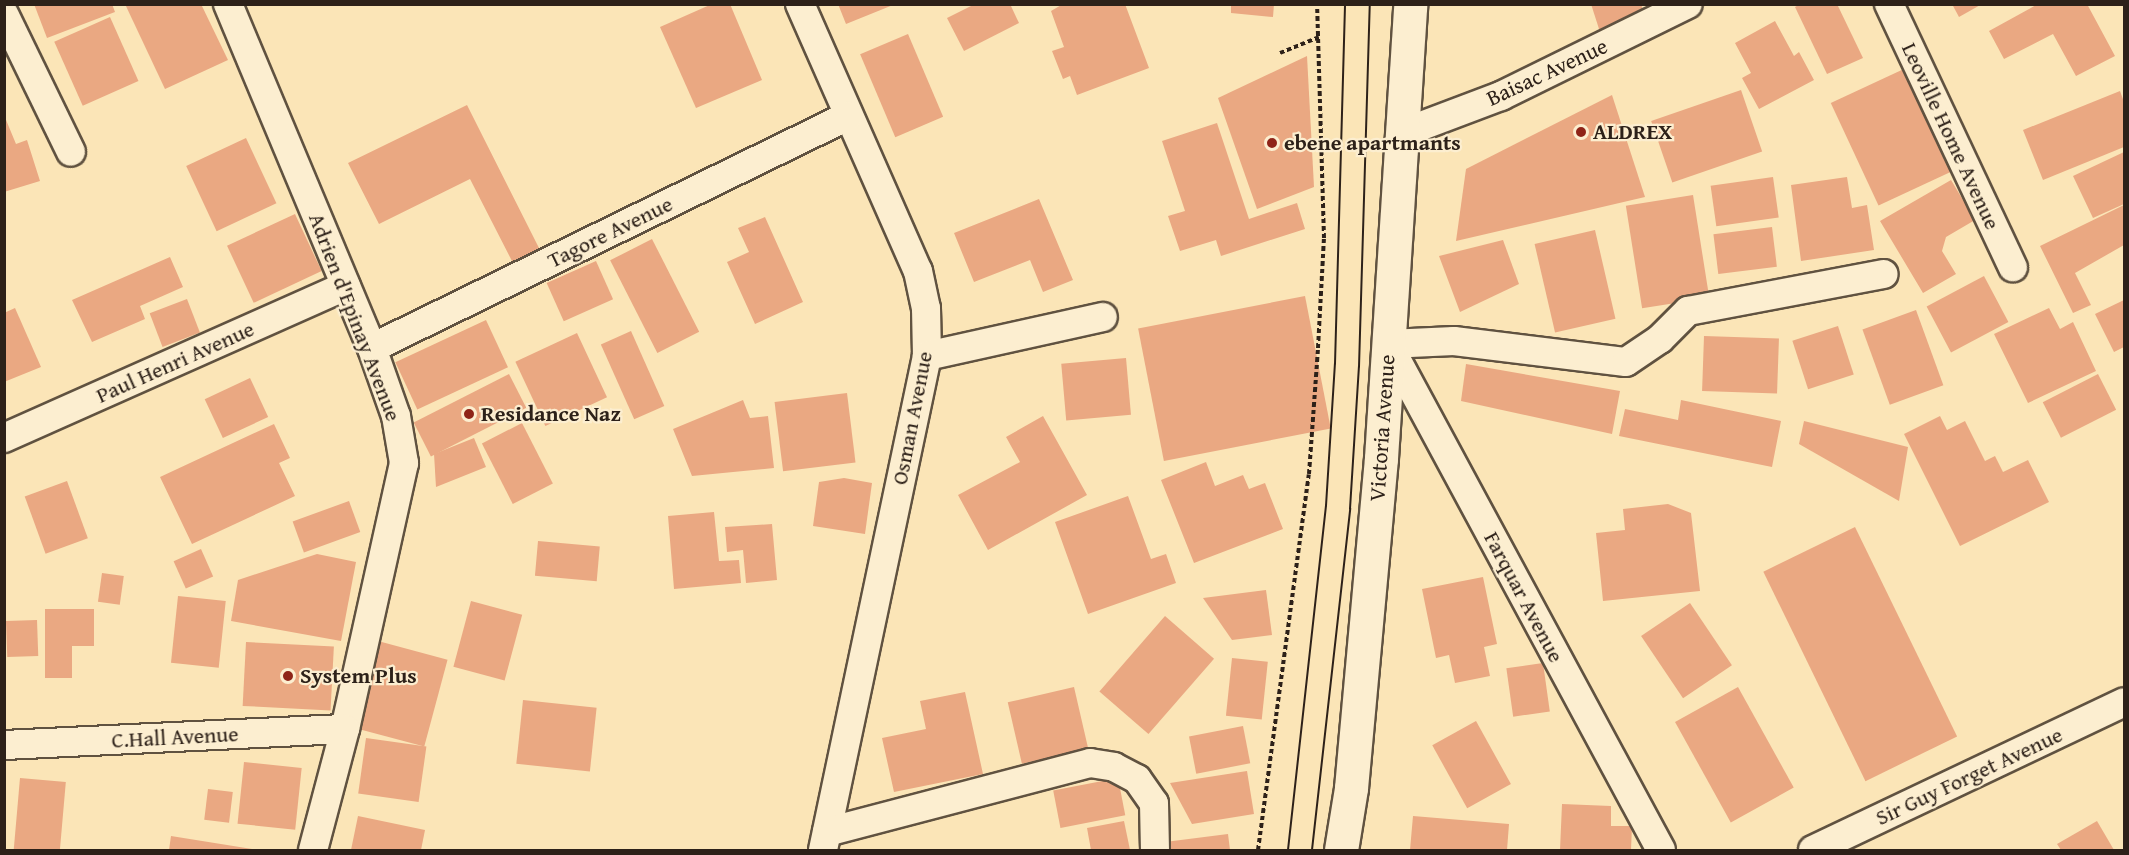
<!DOCTYPE html>
<html>
<head>
<meta charset="utf-8">
<style>
	body { margin:0 }
	#map { position:relative; width:2129px; height:855px; overflow:hidden; background:#fbe5b7; font-family:"Gentium Book Plus",serif }
	div>[style] { position:absolute }
	.building>* { inset:0; background:#eaa882; transform-origin:0 0 }
	.path>* { height:4px; margin-top:-2px; transform-origin:0; background:repeating-linear-gradient(90deg,#2d2119 0 4.5px,transparent 0 7.5px) }
	.roads { filter:drop-shadow(2px 0 #605240) drop-shadow(-2px 0 #605240) drop-shadow(0 2px #605240) drop-shadow(0 -2px #605240) }
	.minor>* { height:28px; margin:-14px; padding:0 14px; transform-origin:14px; border-radius:14px; background:#fceed0 }
	.secondary>* { height:33px; margin:-16.5px; padding:0 16.5px; transform-origin:16.5px; border-radius:16.5px; background:#fceed0 }
	.tram>* { height:1.5px; margin:-0.75px; padding:0 0.75px; transform-origin:0.75px; border-radius:0.75px; background:#2d2119 }
	.dots>* { width:16px; height:16px; translate:-50% -50%; box-sizing:border-box; border:3px solid #fceed0; border-radius:50% }
	span { translate:-50% -50%; white-space:nowrap; text-align:center; line-height:1.15; -webkit-text-stroke:4.5px #fceed0; paint-order:stroke }
	.street-label { font-size:22px; color:#2d2119 }
	.poi-label { font-size:22px; color:#2d2119; font-weight:700 }
	.left { translate:0 -50%; text-align:left }
	.frame { position:absolute; inset:0; border:6px solid #2d2119; pointer-events:none }
</style>
</head>
<body>
<div id="map">
	<div class="building">
		<div style="clip-path:polygon(34px 4px,112px 4px,115px 12px,47px 38px)"></div>
		<div style="clip-path:polygon(125px 4px,201px 4px,228px 60px,165px 89px)"></div>
		<div style="clip-path:polygon(712px 4px,730px 4px,762px 80px,696px 108px,660px 27px)"></div>
		<div style="clip-path:polygon(838px 4px,893px 4px,893px 5px,846px 24px)"></div>
		<div style="clip-path:polygon(975px 4px,1010px 4px,1019px 23px,964px 51px,947px 18px)"></div>
		<div style="clip-path:polygon(1063px 4px,1125px 4px,1149px 68px,1077px 95px,1070px 76px,1063px 79px,1052px 51px,1064px 47px,1051px 11px)"></div>
		<div style="clip-path:polygon(1231px 4px,1274px 4px,1273px 17px,1231px 13px)"></div>
		<div style="clip-path:polygon(1591px 4px,1641px 4px,1646px 19px,1600px 32px)"></div>
		<div style="clip-path:polygon(1800px 4px,1837px 4px,1863px 58px,1827px 74px,1795px 7px)"></div>
		<div style="clip-path:polygon(1952px 4px,1982px 4px,1959px 17px)"></div>
		<div style="clip-path:polygon(2038px 4px,2087px 4px,2115px 56px,2076px 76px,2053px 34px,2004px 59px,1989px 31px)"></div>
		<div style="left:110px;top:17px;width:70px;height:61px;rotate:66deg"></div>
		<div style="clip-path:polygon(1775px 21px,1794px 56px,1799px 52px,1814px 80px,1759px 109px,1742px 78px,1751px 73px,1735px 43px)"></div>
		<div style="left:908px;top:34px;width:90px;height:52px;rotate:67deg"></div>
		<div style="clip-path:polygon(1307px 56px,1314px 187px,1257px 209px,1218px 98px)"></div>
		<div style="left:1906px;top:68px;width:113px;height:83px;rotate:65deg"></div>
		<div style="left:1741px;top:90px;width:65px;height:95px;rotate:71deg"></div>
		<div style="clip-path:polygon(2120px 91px,2124px 102px,2124px 147px,2043px 180px,2023px 130px)"></div>
		<div style="clip-path:polygon(1612px 95px,1645px 197px,1456px 241px,1466px 169px)"></div>
		<div style="clip-path:polygon(467px 105px,540px 250px,513px 263px,470px 179px,379px 224px,348px 163px)"></div>
		<div style="clip-path:polygon(4px 115px,16px 144px,27px 140px,40px 181px,4px 192px)"></div>
		<div style="clip-path:polygon(1217px 123px,1249px 219px,1297px 203px,1305px 229px,1221px 256px,1216px 240px,1180px 251px,1168px 216px,1185px 211px,1162px 141px)"></div>
		<div style="left:246px;top:138px;width:72px;height:66px;rotate:65deg"></div>
		<div style="clip-path:polygon(2124px 152px,2124px 204px,2093px 218px,2073px 176px)"></div>
		<div style="left:1773px;top:177px;width:41px;height:63px;rotate:82deg"></div>
		<div style="clip-path:polygon(1847px 177px,1852px 208px,1867px 205px,1874px 250px,1801px 261px,1791px 185px)"></div>
		<div style="clip-path:polygon(1951px 180px,1975px 220px,1946px 237px,1942px 251px,1956px 274px,1923px 293px,1880px 221px)"></div>
		<div style="left:1693px;top:195px;width:104px;height:68px;rotate:81deg"></div>
		<div style="clip-path:polygon(1039px 199px,1073px 280px,1043px 292px,1030px 260px,974px 282px,954px 233px)"></div>
		<div style="clip-path:polygon(2124px 205px,2124px 245px,2075px 273px,2091px 305px,2073px 313px,2040px 246px)"></div>
		<div style="left:295px;top:214px;width:63px;height:75px;rotate:65deg"></div>
		<div style="clip-path:polygon(765px 217px,803px 302px,755px 324px,727px 262px,749px 252px,738px 228px)"></div>
		<div style="left:1772px;top:227px;width:40px;height:59px;rotate:83deg"></div>
		<div style="left:1595px;top:230px;width:91px;height:62px;rotate:77deg"></div>
		<div style="left:652px;top:239px;width:104px;height:47px;rotate:63deg"></div>
		<div style="clip-path:polygon(1503px 240px,1519px 284px,1460px 312px,1439px 256px)"></div>
		<div style="clip-path:polygon(170px 257px,183px 287px,140px 306px,145px 319px,92px 342px,72px 300px)"></div>
		<div style="left:596px;top:261px;width:42px;height:54px;rotate:66deg"></div>
		<div style="left:1984px;top:276px;width:52px;height:65px;rotate:62deg"></div>
		<div style="left:1305px;top:296px;width:135px;height:170px;rotate:79deg"></div>
		<div style="left:187px;top:299px;width:36px;height:40px;rotate:69deg"></div>
		<div style="clip-path:polygon(2124px 300px,2124px 347px,2114px 352px,2095px 314px)"></div>
		<div style="clip-path:polygon(15px 308px,41px 367px,4px 382px,4px 313px)"></div>
		<div style="clip-path:polygon(2049px 308px,2060px 329px,2073px 322px,2096px 371px,2028px 403px,1994px 334px)"></div>
		<div style="left:1916px;top:310px;width:80px;height:57px;rotate:70deg"></div>
		<div style="left:486px;top:320px;width:52px;height:100px;rotate:65deg"></div>
		<div style="left:1838px;top:326px;width:51px;height:48px;rotate:72deg"></div>
		<div style="left:631px;top:331px;width:82px;height:33px;rotate:66deg"></div>
		<div style="left:577px;top:333px;width:71px;height:68px;rotate:65deg"></div>
		<div style="left:1704px;top:336px;width:75px;height:55px;rotate:2deg"></div>
		<div style="left:1126px;top:358px;width:57px;height:65px;rotate:85deg"></div>
		<div style="clip-path:polygon(1466px 364px,1620px 391px,1612px 434px,1461px 401px)"></div>
		<div style="left:509px;top:374px;width:38px;height:107px;rotate:63deg"></div>
		<div style="left:2098px;top:374px;width:40px;height:62px;rotate:63deg"></div>
		<div style="left:250px;top:378px;width:43px;height:50px;rotate:65deg"></div>
		<div style="left:847px;top:393px;width:70px;height:73px;rotate:83deg"></div>
		<div style="clip-path:polygon(743px 400px,750px 418px,768px 416px,774px 468px,692px 476px,673px 429px)"></div>
		<div style="clip-path:polygon(1681px 400px,1781px 421px,1772px 467px,1619px 436px,1625px 409px,1678px 420px)"></div>
		<div style="clip-path:polygon(1043px 416px,1087px 495px,988px 550px,958px 495px,1020px 462px,1006px 437px)"></div>
		<div style="clip-path:polygon(1940px 416px,1947px 430px,1965px 421px,1985px 461px,1995px 456px,2003px 472px,2028px 460px,2049px 502px,1960px 546px,1904px 434px)"></div>
		<div style="clip-path:polygon(1804px 421px,1908px 447px,1899px 501px,1799px 444px)"></div>
		<div style="left:522px;top:423px;width:68px;height:45px;rotate:63deg"></div>
		<div style="clip-path:polygon(274px 424px,290px 458px,279px 463px,295px 496px,192px 544px,160px 477px)"></div>
		<div style="clip-path:polygon(474px 438px,486px 467px,436px 487px,434px 454px)"></div>
		<div style="clip-path:polygon(1206px 462px,1215px 486px,1243px 475px,1249px 489px,1265px 483px,1283px 529px,1194px 563px,1161px 480px)"></div>
		<div style="clip-path:polygon(844px 478px,872px 483px,865px 534px,813px 526px,819px 482px)"></div>
		<div style="left:67px;top:481px;width:61px;height:45px;rotate:70deg"></div>
		<div style="clip-path:polygon(1128px 496px,1151px 559px,1166px 554px,1176px 583px,1088px 614px,1055px 522px)"></div>
		<div style="left:349px;top:501px;width:33px;height:60px;rotate:70deg"></div>
		<div style="clip-path:polygon(1668px 504px,1691px 513px,1700px 591px,1603px 601px,1596px 533px,1625px 530px,1623px 509px)"></div>
		<div style="clip-path:polygon(714px 512px,719px 561px,739px 560px,741px 583px,674px 589px,668px 516px)"></div>
		<div style="clip-path:polygon(772px 524px,777px 580px,746px 583px,743px 550px,727px 552px,725px 527px)"></div>
		<div style="left:1855px;top:527px;width:233px;height:102px;rotate:64deg"></div>
		<div style="left:538px;top:541px;width:62px;height:35px;rotate:5deg"></div>
		<div style="left:201px;top:549px;width:30px;height:30px;rotate:66deg"></div>
		<div style="clip-path:polygon(317px 554px,356px 562px,341px 641px,231px 621px,238px 580px)"></div>
		<div style="left:102px;top:573px;width:22px;height:29px;rotate:8deg"></div>
		<div style="clip-path:polygon(1483px 577px,1497px 644px,1484px 647px,1490px 676px,1455px 683px,1449px 655px,1436px 658px,1422px 589px)"></div>
		<div style="clip-path:polygon(1266px 590px,1272px 635px,1232px 640px,1203px 598px)"></div>
		<div style="left:178px;top:596px;width:48px;height:67px;rotate:6deg"></div>
		<div style="left:471px;top:601px;width:53px;height:68px;rotate:15deg"></div>
		<div style="left:1690px;top:603px;width:75px;height:59px;rotate:56deg"></div>
		<div style="clip-path:polygon(45px 609px,94px 609px,94px 646px,72px 646px,72px 678px,45px 678px)"></div>
		<div style="left:1165px;top:616px;width:65px;height:100px;rotate:41deg"></div>
		<div style="left:37px;top:620px;width:36px;height:31px;rotate:88deg"></div>
		<div style="left:378px;top:641px;width:72px;height:90px;rotate:15deg"></div>
		<div style="left:246px;top:642px;width:88px;height:64px;rotate:3deg"></div>
		<div style="left:1232px;top:658px;width:36px;height:58px;rotate:6deg"></div>
		<div style="left:1543px;top:663px;width:49px;height:37px;rotate:82deg"></div>
		<div style="left:1074px;top:687px;width:63px;height:68px;rotate:77deg"></div>
		<div style="left:1738px;top:687px;width:115px;height:72px;rotate:61deg"></div>
		<div style="clip-path:polygon(965px 692px,983px 774px,894px 792px,882px 738px,926px 729px,920px 701px)"></div>
		<div style="left:523px;top:700px;width:74px;height:64px;rotate:6deg"></div>
		<div style="left:1476px;top:721px;width:72px;height:50px;rotate:61deg"></div>
		<div style="left:1243px;top:726px;width:38px;height:55px;rotate:79deg"></div>
		<div style="left:366px;top:738px;width:61px;height:56px;rotate:8deg"></div>
		<div style="left:244px;top:762px;width:58px;height:62px;rotate:6deg"></div>
		<div style="clip-path:polygon(1247px 771px,1254px 814px,1192px 824px,1170px 783px)"></div>
		<div style="left:20px;top:778px;width:46px;height:72px;rotate:5deg"></div>
		<div style="left:1118px;top:778px;width:38px;height:66px;rotate:79deg"></div>
		<div style="left:208px;top:789px;width:25px;height:31px;rotate:7deg"></div>
		<div style="clip-path:polygon(1562px 804px,1611px 806px,1611px 826px,1632px 826px,1631px 850px,1560px 850px)"></div>
		<div style="clip-path:polygon(358px 816px,425px 830px,421px 850px,351px 850px)"></div>
		<div style="clip-path:polygon(1413px 816px,1509px 824px,1507px 850px,1410px 850px)"></div>
		<div style="clip-path:polygon(1124px 821px,1130px 850px,1091px 850px,1087px 828px)"></div>
		<div style="clip-path:polygon(2097px 821px,2114px 850px,2061px 850px,2057px 844px)"></div>
		<div style="clip-path:polygon(1228px 834px,1230px 850px,1166px 850px,1165px 842px)"></div>
		<div style="clip-path:polygon(171px 836px,252px 849px,252px 850px,169px 850px)"></div>
	</div>
	<div class="path">
		<div style="left:1280px;top:53px;width:42px;rotate:-22.3deg"></div>
		<div style="left:1258px;top:850px;width:379px;rotate:-82.3deg"></div>
		<div style="left:1309px;top:474px;width:126px;rotate:-85.9deg"></div>
		<div style="left:1318px;top:348px;width:110px;rotate:-86.9deg"></div>
		<div style="left:1324px;top:238px;width:234px;rotate:-91.7deg"></div>
	</div>
	<div class="roads">
		<div class="minor">
			<div style="left:228px;top:4px;width:373px;rotate:67.3deg"></div>
			<div style="left:372px;top:348px;width:72px;rotate:70.6deg"></div>
			<div style="left:396px;top:416px;width:48px;rotate:80.3deg"></div>
			<div style="left:404px;top:463px;width:272px;rotate:102.5deg"></div>
			<div style="left:345px;top:729px;width:125px;rotate:104.8deg"></div>
			<div style="left:800px;top:4px;width:292px;rotate:66.2deg"></div>
			<div style="left:918px;top:271px;width:38px;rotate:78deg"></div>
			<div style="left:926px;top:308px;width:48px;rotate:88.8deg"></div>
			<div style="left:927px;top:356px;width:505px;rotate:101.89deg"></div>
			<div style="left:1889px;top:4px;width:291px;rotate:64.8deg"></div>
			<div style="left:4px;top:14px;width:153px;rotate:64.1deg"></div>
			<div style="left:1403px;top:133px;width:105px;rotate:-20.7deg"></div>
			<div style="left:1501px;top:96px;width:208px;rotate:-26.2deg"></div>
			<div style="left:372px;top:348px;width:530px;rotate:-25.98deg"></div>
			<div style="left:927px;top:356px;width:180px;rotate:-12.5deg"></div>
			<div style="left:4px;top:438px;width:374px;rotate:-24deg"></div>
			<div style="left:4px;top:745px;width:341px;rotate:-2.7deg"></div>
			<div style="left:827px;top:832px;width:272px;rotate:-14.7deg"></div>
			<div style="left:1090px;top:763px;width:24px;rotate:9deg"></div>
			<div style="left:1114px;top:767px;width:26px;rotate:28deg"></div>
			<div style="left:1137px;top:779px;width:29px;rotate:55deg"></div>
			<div style="left:1154px;top:803px;width:47px;rotate:88.8deg"></div>
			<div style="left:1661px;top:850px;width:575px;rotate:-118.35deg"></div>
			<div style="left:1388px;top:344px;width:66px;rotate:-2.6deg"></div>
			<div style="left:1454px;top:341px;width:173px;rotate:7deg"></div>
			<div style="left:1626px;top:362px;width:41px;rotate:-34.1deg"></div>
			<div style="left:1660px;top:339px;width:40px;rotate:-45deg"></div>
			<div style="left:1688px;top:311px;width:199px;rotate:-10.7deg"></div>
			<div style="left:1813px;top:850px;width:344px;rotate:-25.4deg"></div>
		</div>
		<div class="secondary">
			<div style="left:1341px;top:850px;width:63px;rotate:-80.8deg"></div>
			<div style="left:1351px;top:788px;width:331px;rotate:-84.8deg"></div>
			<div style="left:1381px;top:458px;width:455px;rotate:-86.3deg"></div>
		</div>
	</div>
	<div class="tram">
		<div style="left:1288px;top:850px;width:346px;rotate:-83.7deg"></div>
		<div style="left:1326px;top:506px;width:142px;rotate:-86.4deg"></div>
		<div style="left:1335px;top:364px;width:360px;rotate:-88.4deg"></div>
		<div style="left:1312px;top:850px;width:343px;rotate:-83.6deg"></div>
		<div style="left:1350px;top:509px;width:142px;rotate:-86.4deg"></div>
		<div style="left:1359px;top:367px;width:363px;rotate:-88.3deg"></div>
	</div>
	<div class="dots">
		<div style="left:1581px;top:132px;background:#8f2418"></div>
		<div style="left:1272px;top:143px;background:#8f2418"></div>
		<div style="left:469px;top:414px;background:#8f2418"></div>
		<div style="left:288px;top:676px;background:#8f2418"></div>
	</div>
	<div class="street-label">
		<span style="left:1547px;top:72px;rotate:-25deg">Baisac Avenue</span>
		<span style="left:1951px;top:136px;rotate:65deg">Leoville Home Avenue</span>
		<span style="left:610px;top:232px;rotate:-26deg">Tagore Avenue</span>
		<span style="left:355px;top:317px;rotate:69deg">Adrien d'Epinay Avenue</span>
		<span style="left:175px;top:362px;rotate:-24deg">Paul Henri Avenue</span>
		<span style="left:912px;top:418px;rotate:-79deg">Osman Avenue</span>
		<span style="left:1382px;top:428px;rotate:-86deg">Victoria Avenue</span>
		<span style="left:1524px;top:597px;rotate:62deg">Farquar Avenue</span>
		<span style="left:175px;top:737px;rotate:-3deg">C.Hall Avenue</span>
		<span style="left:1969px;top:776px;rotate:-25deg">Sir Guy Forget Avenue</span>
	</div>
	<div class="poi-label">
		<span class="left" style="left:1593px;top:132px">ALDREX</span>
		<span class="left" style="left:1284px;top:143px">ebene apartmants</span>
		<span class="left" style="left:481px;top:414px">Residance Naz</span>
		<span class="left" style="left:300px;top:676px">System Plus</span>
	</div>
	<div class="frame"></div>
</div>
</body>
</html>
